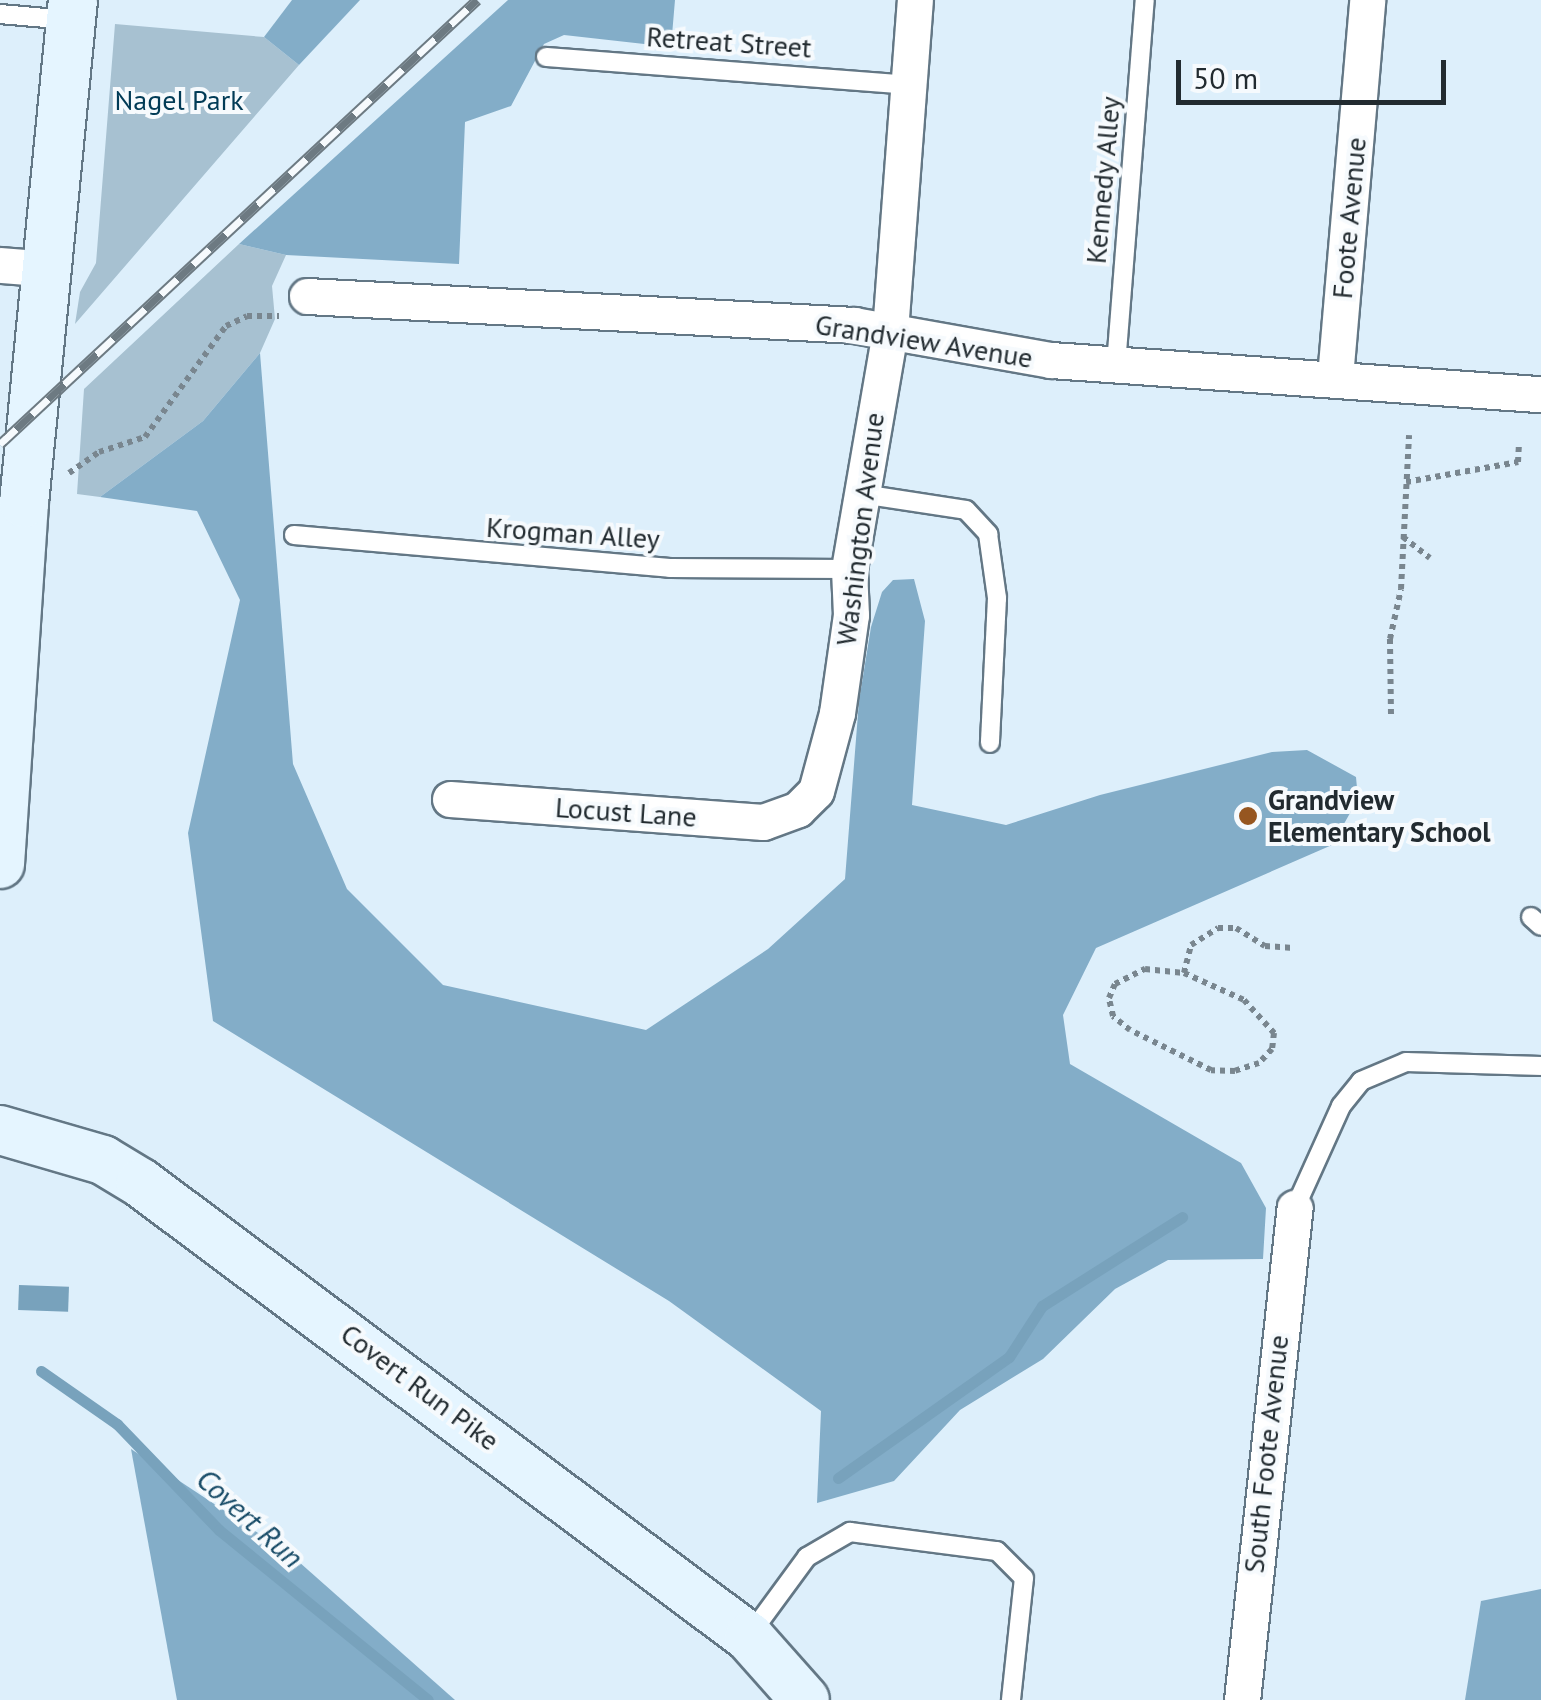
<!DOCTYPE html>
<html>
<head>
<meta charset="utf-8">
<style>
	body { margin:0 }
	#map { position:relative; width:1541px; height:1700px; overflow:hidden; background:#ddeffb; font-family:"PT Sans",sans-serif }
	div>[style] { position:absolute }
	.green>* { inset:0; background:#a7c1d1 }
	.forest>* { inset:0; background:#83adc8 }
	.water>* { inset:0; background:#78a2bc; transform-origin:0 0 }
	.stream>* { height:11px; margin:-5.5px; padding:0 5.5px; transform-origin:5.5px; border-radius:5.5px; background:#78a2bc }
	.path>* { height:6px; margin-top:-3px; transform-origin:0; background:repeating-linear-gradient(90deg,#79868f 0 5px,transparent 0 10px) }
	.roads { filter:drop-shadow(2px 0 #637785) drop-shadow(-2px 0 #637785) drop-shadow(0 2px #637785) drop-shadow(0 -2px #637785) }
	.lane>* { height:18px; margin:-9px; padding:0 9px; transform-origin:9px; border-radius:9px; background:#fff }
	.street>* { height:35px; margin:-17.5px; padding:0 17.5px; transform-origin:17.5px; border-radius:17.5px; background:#fff }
	.secondary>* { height:48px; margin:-24px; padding:0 24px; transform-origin:24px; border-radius:24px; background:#e5f5ff }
	.rail>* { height:11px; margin-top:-5.5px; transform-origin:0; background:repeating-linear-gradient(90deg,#f6fafd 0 22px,#6d7a82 0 44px); box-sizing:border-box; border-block:2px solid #6d7a82 }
	.dots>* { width:28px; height:28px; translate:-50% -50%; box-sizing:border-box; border:5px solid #f6fafd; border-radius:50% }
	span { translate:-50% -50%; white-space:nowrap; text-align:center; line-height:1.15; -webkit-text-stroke:8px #f6fafd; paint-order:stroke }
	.street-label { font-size:28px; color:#222b30 }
	.park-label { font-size:28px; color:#013b56 }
	.poi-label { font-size:28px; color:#222b30; font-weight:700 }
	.left { translate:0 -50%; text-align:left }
	.water-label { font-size:30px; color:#174b67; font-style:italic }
	.scale { position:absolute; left:1176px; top:60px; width:270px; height:45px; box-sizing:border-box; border:5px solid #222b30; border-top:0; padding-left:12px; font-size:30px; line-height:35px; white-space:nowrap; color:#222b30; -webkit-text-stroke:8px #f6fafd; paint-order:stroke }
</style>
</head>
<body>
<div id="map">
	<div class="green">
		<div style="clip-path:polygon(115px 24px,264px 37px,299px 65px,75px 324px,80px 292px,96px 263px)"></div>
		<div style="clip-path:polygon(239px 244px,286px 255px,272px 286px,275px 319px,260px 353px,203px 421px,100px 497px,77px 494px,84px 389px)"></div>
	</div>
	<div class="forest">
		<div style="clip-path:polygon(292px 0,360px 0,299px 65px,264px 37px)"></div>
		<div style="clip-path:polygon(508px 0,675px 0,671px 47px,564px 35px,544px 44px,511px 106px,465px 122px,459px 264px,286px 255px,239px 244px)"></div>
		<div style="clip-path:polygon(260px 353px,293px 764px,347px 889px,443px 985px,646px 1030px,768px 949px,845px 879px,859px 701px,871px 627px,882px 592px,893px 580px,914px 579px,925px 621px,912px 805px,1006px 825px,1100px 795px,1272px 752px,1307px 750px,1356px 777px,1358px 799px,1332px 845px,1096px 948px,1063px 1015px,1070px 1064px,1241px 1163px,1266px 1208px,1263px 1259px,1168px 1260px,1115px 1289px,1043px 1359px,960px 1410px,894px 1481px,817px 1503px,821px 1411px,669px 1301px,213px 1021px,188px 833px,240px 600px,197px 511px,100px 497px,203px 421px)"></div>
		<div style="clip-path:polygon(131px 1449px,290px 1554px,455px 1700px,177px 1700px)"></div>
		<div style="clip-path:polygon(1541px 1589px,1541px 1700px,1465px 1700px,1481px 1601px)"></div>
	</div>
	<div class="water">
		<div style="left:19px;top:1285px;width:50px;height:25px;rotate:2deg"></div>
	</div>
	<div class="stream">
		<div style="left:41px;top:1371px;width:93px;rotate:34.9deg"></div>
		<div style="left:117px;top:1424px;width:147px;rotate:46.1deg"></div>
		<div style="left:219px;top:1530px;width:269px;rotate:39.1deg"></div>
		<div style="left:838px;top:1478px;width:209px;rotate:-35.3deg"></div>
		<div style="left:1009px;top:1357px;width:61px;rotate:-57.1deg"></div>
		<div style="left:1042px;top:1306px;width:166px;rotate:-32.4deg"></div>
	</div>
	<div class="path">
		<div style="left:69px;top:473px;width:37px;rotate:-35deg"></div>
		<div style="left:99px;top:452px;width:48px;rotate:-18.1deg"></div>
		<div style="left:145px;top:437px;width:137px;rotate:-53.9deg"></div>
		<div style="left:226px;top:326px;width:23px;rotate:-25deg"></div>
		<div style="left:247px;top:316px;width:32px"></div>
		<div style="left:1406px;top:482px;width:114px;rotate:-10.1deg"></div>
		<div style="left:1518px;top:462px;width:17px;rotate:-87deg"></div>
		<div style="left:1403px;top:537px;width:34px;rotate:38deg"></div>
		<div style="left:1391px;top:714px;width:75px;rotate:-90.8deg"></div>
		<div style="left:1390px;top:639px;width:51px;rotate:-77.6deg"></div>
		<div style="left:1401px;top:589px;width:154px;rotate:-87deg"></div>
		<div style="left:1184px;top:973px;width:66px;rotate:24.2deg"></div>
		<div style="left:1244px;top:1000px;width:45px;rotate:47.7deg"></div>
		<div style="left:1274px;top:1033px;width:16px;rotate:97deg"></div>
		<div style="left:1272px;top:1049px;width:19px;rotate:133deg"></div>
		<div style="left:1259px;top:1063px;width:25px;rotate:162deg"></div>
		<div style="left:1235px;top:1071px;width:24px;rotate:-178deg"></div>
		<div style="left:1211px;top:1070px;width:90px;rotate:-153.7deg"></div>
		<div style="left:1130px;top:1030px;width:22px;rotate:-141deg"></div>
		<div style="left:1113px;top:1016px;width:18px;rotate:-103deg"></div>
		<div style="left:1109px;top:998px;width:15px;rotate:-67deg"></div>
		<div style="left:1115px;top:984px;width:34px;rotate:-27deg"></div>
		<div style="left:1145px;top:969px;width:39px;rotate:6deg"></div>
		<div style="left:1184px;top:973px;width:29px;rotate:-76deg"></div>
		<div style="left:1191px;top:945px;width:32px;rotate:-32deg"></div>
		<div style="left:1218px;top:928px;width:18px"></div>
		<div style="left:1236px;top:928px;width:34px;rotate:32deg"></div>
		<div style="left:1265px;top:946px;width:28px;rotate:4deg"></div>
	</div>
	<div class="roads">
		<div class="lane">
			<div style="left:0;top:14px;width:69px;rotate:5deg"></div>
			<div style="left:546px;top:57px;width:363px;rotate:4.4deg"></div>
			<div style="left:1116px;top:365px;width:366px;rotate:-85.5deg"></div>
			<div style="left:862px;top:494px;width:105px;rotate:8.7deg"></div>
			<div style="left:966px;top:510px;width:33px;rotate:47deg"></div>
			<div style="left:988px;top:534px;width:65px;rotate:82deg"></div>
			<div style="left:997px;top:598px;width:145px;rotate:92.8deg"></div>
			<div style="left:294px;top:535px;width:377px;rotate:5deg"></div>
			<div style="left:670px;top:568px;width:179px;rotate:0.3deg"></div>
			<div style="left:1531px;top:917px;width:13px;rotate:42deg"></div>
			<div style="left:1295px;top:1208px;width:112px;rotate:-65.7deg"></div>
			<div style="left:1341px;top:1106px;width:32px;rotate:-51deg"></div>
			<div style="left:1361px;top:1081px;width:49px;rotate:-22.9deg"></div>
			<div style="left:1406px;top:1062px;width:135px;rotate:1.7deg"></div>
			<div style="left:749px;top:1636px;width:98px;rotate:-53.7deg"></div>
			<div style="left:807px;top:1557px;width:50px;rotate:-30.2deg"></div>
			<div style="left:850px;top:1532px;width:148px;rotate:7.4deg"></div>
			<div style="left:997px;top:1551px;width:38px;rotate:45deg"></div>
			<div style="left:1024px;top:1578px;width:123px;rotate:96.1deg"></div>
		</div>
		<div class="street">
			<div style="left:0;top:265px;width:51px;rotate:4.5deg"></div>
			<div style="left:307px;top:296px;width:548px;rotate:3.03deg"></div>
			<div style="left:854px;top:325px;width:200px;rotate:10.1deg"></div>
			<div style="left:1051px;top:360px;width:491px;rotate:4deg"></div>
			<div style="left:1335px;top:377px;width:378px;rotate:-85.1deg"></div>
			<div style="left:450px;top:799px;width:314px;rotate:4.2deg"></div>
			<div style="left:763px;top:822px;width:37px;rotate:-20deg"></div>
			<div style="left:798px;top:809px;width:25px;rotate:-45deg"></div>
			<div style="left:816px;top:791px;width:81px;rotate:-74.9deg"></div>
			<div style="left:837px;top:713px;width:99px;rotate:-81.9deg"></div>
			<div style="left:851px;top:615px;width:46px;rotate:-92.5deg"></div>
			<div style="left:849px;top:569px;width:242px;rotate:-80.2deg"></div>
			<div style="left:890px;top:331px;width:332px;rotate:-85.7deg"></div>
			<div style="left:1242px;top:1700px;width:495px;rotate:-83.9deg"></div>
		</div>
		<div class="secondary">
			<div style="left:0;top:864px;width:362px;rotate:-86.2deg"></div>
			<div style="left:24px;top:503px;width:505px;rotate:-84.44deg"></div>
			<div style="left:0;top:1130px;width:107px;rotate:16.2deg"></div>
			<div style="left:103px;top:1160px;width:44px;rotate:31.2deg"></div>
			<div style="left:141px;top:1183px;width:759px;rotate:36.75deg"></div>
			<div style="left:749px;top:1637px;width:84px;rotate:48.4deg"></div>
		</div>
	</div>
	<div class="rail">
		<div style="left:0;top:444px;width:652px;rotate:-42.95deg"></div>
	</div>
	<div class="dots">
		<div style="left:1248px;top:816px;background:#965620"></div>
	</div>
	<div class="street-label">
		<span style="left:729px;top:42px;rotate:4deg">Retreat Street</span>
		<span style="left:1103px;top:180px;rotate:-85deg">Kennedy Alley</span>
		<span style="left:1349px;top:218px;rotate:-85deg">Foote Avenue</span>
		<span style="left:924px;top:341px;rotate:9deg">Grandview Avenue</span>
		<span style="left:860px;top:529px;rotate:-83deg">Washington Avenue</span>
		<span style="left:573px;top:533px;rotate:4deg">Krogman Alley</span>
		<span style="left:626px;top:812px;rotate:4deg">Locust Lane</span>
		<span style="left:420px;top:1387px;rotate:37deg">Covert Run Pike</span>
		<span style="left:1266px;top:1454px;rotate:-84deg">South Foote Avenue</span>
	</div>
	<div class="park-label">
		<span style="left:179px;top:100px">Nagel Park</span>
	</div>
	<div class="poi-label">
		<span class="left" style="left:1268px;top:816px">Grandview<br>Elementary School</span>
	</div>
	<div class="water-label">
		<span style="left:250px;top:1518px;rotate:42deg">Covert Run</span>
	</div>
	<div class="scale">50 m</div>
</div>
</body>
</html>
